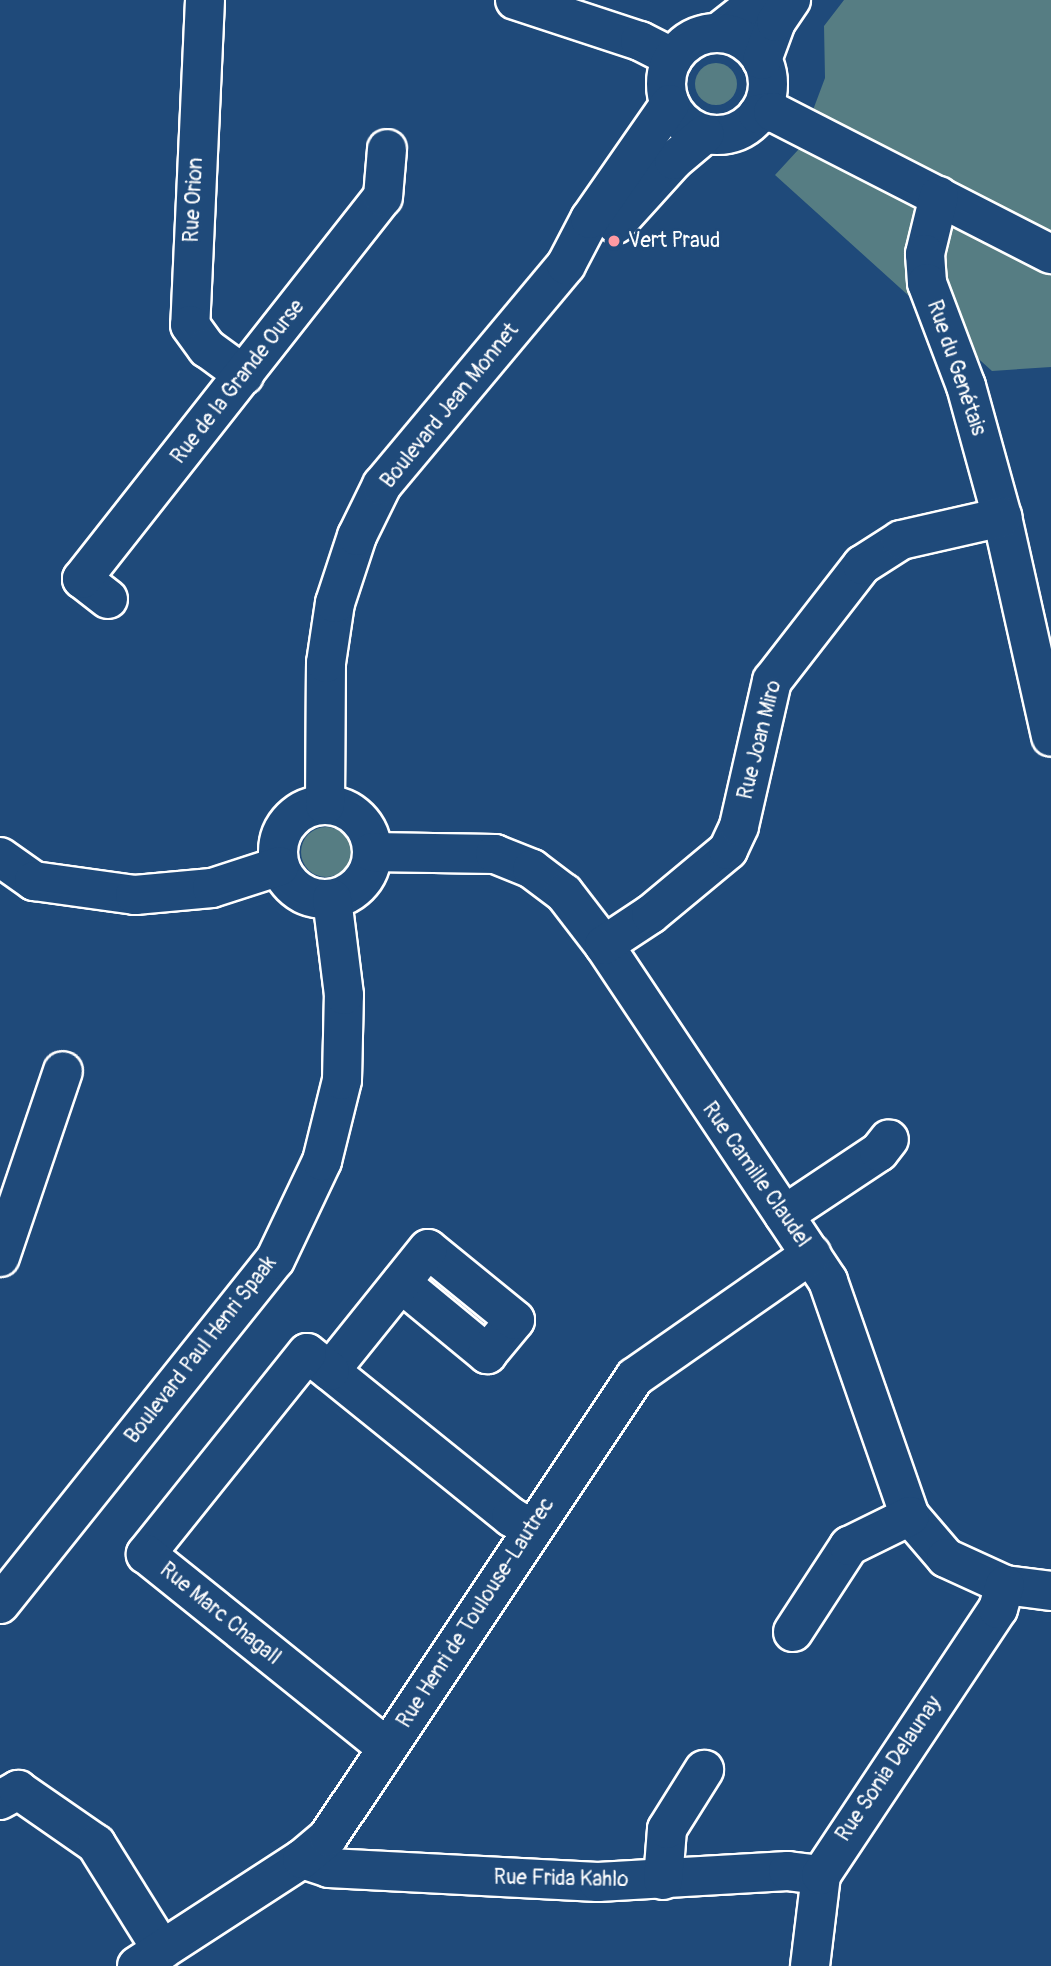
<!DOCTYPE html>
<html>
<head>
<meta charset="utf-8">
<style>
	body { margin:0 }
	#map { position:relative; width:1051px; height:1966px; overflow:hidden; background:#1f4a7a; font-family:Pangolin,sans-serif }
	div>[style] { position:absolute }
	.green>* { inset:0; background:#567d83 }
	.round { border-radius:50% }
	.roads { filter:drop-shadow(2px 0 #fff) drop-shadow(-2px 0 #fff) drop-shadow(0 2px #fff) drop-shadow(0 -2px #fff) }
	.minor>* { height:38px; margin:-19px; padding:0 19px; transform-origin:19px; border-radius:19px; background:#1f4a7a }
	.minor>.ring { margin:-19px; padding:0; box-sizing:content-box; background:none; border:38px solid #1f4a7a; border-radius:50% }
	.dots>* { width:19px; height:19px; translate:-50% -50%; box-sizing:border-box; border:4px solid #1f4a7a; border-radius:50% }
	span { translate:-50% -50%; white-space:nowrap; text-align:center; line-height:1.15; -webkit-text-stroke:5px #1f4a7a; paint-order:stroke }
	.street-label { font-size:21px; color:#fff }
	.poi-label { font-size:21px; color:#fff }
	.left { translate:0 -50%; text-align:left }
</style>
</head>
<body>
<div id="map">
	<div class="green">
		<div style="clip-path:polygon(844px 0,1051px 0,1051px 367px,992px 371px,775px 175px,798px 150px,825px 78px,824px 26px)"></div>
		<div class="round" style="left:695px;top:63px;width:42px;height:42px"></div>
		<div class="round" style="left:301px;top:827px;width:50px;height:50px"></div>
	</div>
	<div class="roads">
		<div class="minor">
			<div style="left:205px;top:0;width:325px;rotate:92.6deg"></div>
			<div style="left:190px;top:325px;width:29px;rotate:54deg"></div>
			<div style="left:207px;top:348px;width:46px;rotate:36.1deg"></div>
			<div style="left:515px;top:0;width:132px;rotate:18.2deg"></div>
			<div style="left:640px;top:41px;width:37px;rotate:27deg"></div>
			<div style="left:718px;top:33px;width:53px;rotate:-38.2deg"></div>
			<div class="ring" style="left:666px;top:33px;width:64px;height:64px"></div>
			<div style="left:762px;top:60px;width:40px;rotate:-69.8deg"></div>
			<div style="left:776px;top:22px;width:27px;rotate:-56deg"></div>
			<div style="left:758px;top:114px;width:15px;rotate:-8deg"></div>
			<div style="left:773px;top:112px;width:312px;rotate:27.1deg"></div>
			<div style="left:939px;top:196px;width:60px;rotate:103.6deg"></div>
			<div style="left:925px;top:254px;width:29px;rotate:86deg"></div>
			<div style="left:927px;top:283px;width:110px;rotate:69.3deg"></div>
			<div style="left:966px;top:386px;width:136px;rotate:74.6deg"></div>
			<div style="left:1002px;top:517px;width:225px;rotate:77.4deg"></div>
			<div style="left:616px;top:224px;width:86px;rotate:-47.8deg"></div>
			<div style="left:674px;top:160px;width:40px;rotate:-40deg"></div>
			<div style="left:108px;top:599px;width:33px;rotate:-142deg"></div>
			<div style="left:82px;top:579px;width:486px;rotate:-51.8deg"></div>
			<div style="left:383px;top:197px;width:48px;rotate:-85.2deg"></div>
			<div class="ring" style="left:278px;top:805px;width:56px;height:56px"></div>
			<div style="left:325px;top:805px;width:142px;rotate:-89.6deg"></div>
			<div style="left:326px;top:663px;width:61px;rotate:-81.5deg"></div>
			<div style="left:335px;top:603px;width:71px;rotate:-71.8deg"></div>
			<div style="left:357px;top:536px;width:57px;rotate:-63.9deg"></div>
			<div style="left:382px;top:485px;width:287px;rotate:-50.1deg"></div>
			<div style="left:566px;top:265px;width:52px;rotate:-62.4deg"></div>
			<div style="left:590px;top:219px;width:140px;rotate:-55.2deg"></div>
			<div style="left:372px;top:852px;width:123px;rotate:0.9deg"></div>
			<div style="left:495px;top:854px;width:40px;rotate:22deg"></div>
			<div style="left:532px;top:869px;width:40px;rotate:37deg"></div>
			<div style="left:564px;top:893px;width:66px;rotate:52.4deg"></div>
			<div style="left:604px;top:945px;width:404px;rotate:56.3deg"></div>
			<div style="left:828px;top:1281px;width:249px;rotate:70.8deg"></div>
			<div style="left:910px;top:1516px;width:55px;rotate:49.4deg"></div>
			<div style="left:946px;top:1558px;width:65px;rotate:24.6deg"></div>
			<div style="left:1005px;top:1585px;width:46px;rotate:7.4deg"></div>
			<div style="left:0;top:857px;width:42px;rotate:35.2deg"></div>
			<div style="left:34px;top:881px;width:102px;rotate:7.9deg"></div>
			<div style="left:135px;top:895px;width:77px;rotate:-5.2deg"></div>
			<div style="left:212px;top:888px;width:71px;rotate:-17.9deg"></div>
			<div style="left:604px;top:945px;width:56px;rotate:-33.4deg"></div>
			<div style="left:651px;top:914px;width:100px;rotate:-39.7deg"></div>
			<div style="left:728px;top:850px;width:26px;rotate:-65deg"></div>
			<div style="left:739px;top:826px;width:149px;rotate:-77.2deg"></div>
			<div style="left:772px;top:681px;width:147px;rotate:-52.2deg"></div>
			<div style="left:862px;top:565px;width:46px;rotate:-32.7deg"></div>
			<div style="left:901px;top:540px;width:104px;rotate:-12.8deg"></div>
			<div style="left:784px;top:1215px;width:114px;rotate:-33.6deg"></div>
			<div style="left:879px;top:1152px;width:16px;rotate:-52deg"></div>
			<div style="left:0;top:1257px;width:196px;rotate:-71.3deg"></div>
			<div style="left:401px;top:1283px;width:112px;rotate:39.5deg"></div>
			<div style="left:487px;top:1354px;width:44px;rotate:-50.5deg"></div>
			<div style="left:515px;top:1320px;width:112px;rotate:-140.8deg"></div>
			<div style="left:428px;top:1249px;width:156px;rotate:128.8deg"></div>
			<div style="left:330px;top:1371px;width:233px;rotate:38.9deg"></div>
			<div style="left:511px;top:1517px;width:24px;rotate:30deg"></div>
			<div style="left:330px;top:1371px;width:29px;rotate:-142deg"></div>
			<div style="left:307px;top:1353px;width:258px;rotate:128.7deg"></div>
			<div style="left:146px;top:1554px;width:309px;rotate:38.8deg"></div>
			<div style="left:0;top:1604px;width:440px;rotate:-51.4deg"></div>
			<div style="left:275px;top:1260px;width:110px;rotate:-64.6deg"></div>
			<div style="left:322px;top:1161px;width:83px;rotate:-76.1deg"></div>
			<div style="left:342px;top:1080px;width:85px;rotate:-88.7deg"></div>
			<div style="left:344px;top:995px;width:97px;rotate:-97.1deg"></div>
			<div style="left:793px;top:1632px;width:103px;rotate:-56.9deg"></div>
			<div style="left:849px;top:1546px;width:68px;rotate:-26.2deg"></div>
			<div style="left:0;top:1800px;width:21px;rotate:-29deg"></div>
			<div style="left:18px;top:1790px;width:95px;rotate:34.7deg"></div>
			<div style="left:96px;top:1844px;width:125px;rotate:58.1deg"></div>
			<div style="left:302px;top:1859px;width:28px;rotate:18deg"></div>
			<div style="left:329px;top:1868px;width:269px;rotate:3deg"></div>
			<div style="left:598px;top:1882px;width:190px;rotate:-3.3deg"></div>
			<div style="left:788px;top:1871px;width:33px;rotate:7deg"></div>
			<div style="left:663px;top:1880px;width:51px;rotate:-85.5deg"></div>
			<div style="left:667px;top:1829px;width:70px;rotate:-57.9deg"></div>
			<div style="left:137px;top:1966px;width:197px;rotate:-33deg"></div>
			<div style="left:302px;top:1859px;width:34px;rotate:-40deg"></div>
			<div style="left:328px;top:1837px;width:553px;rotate:-56.28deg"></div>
			<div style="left:635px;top:1377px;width:215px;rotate:-34.9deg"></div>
			<div style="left:810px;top:1966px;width:92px;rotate:-83.1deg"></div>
			<div style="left:821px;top:1875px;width:320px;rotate:-56.4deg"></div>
			<div style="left:998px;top:1609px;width:25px;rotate:-74deg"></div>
		</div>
	</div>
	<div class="dots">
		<div style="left:614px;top:241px;background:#ff9aa2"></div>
	</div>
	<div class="street-label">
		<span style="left:194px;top:200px;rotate:-87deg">Rue Orion</span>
		<span style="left:956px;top:368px;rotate:71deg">Rue du Genétais</span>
		<span style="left:238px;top:382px;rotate:-52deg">Rue de la Grande Ourse</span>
		<span style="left:450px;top:406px;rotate:-51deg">Boulevard Jean Monnet</span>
		<span style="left:760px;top:740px;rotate:-76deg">Rue Joan Miro</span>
		<span style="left:756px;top:1175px;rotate:55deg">Rue Camille Claudel</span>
		<span style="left:201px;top:1350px;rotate:-52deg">Boulevard Paul Henri Spaak</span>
		<span style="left:476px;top:1613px;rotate:-57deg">Rue Henri de Toulouse-Lautrec</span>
		<span style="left:220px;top:1614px;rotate:39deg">Rue Marc Chagall</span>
		<span style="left:889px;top:1769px;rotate:-56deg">Rue Sonia Delaunay</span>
		<span style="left:561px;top:1879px;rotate:1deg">Rue Frida Kahlo</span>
	</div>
	<div class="poi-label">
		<span class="left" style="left:628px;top:241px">Vert Praud</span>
	</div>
</div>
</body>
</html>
